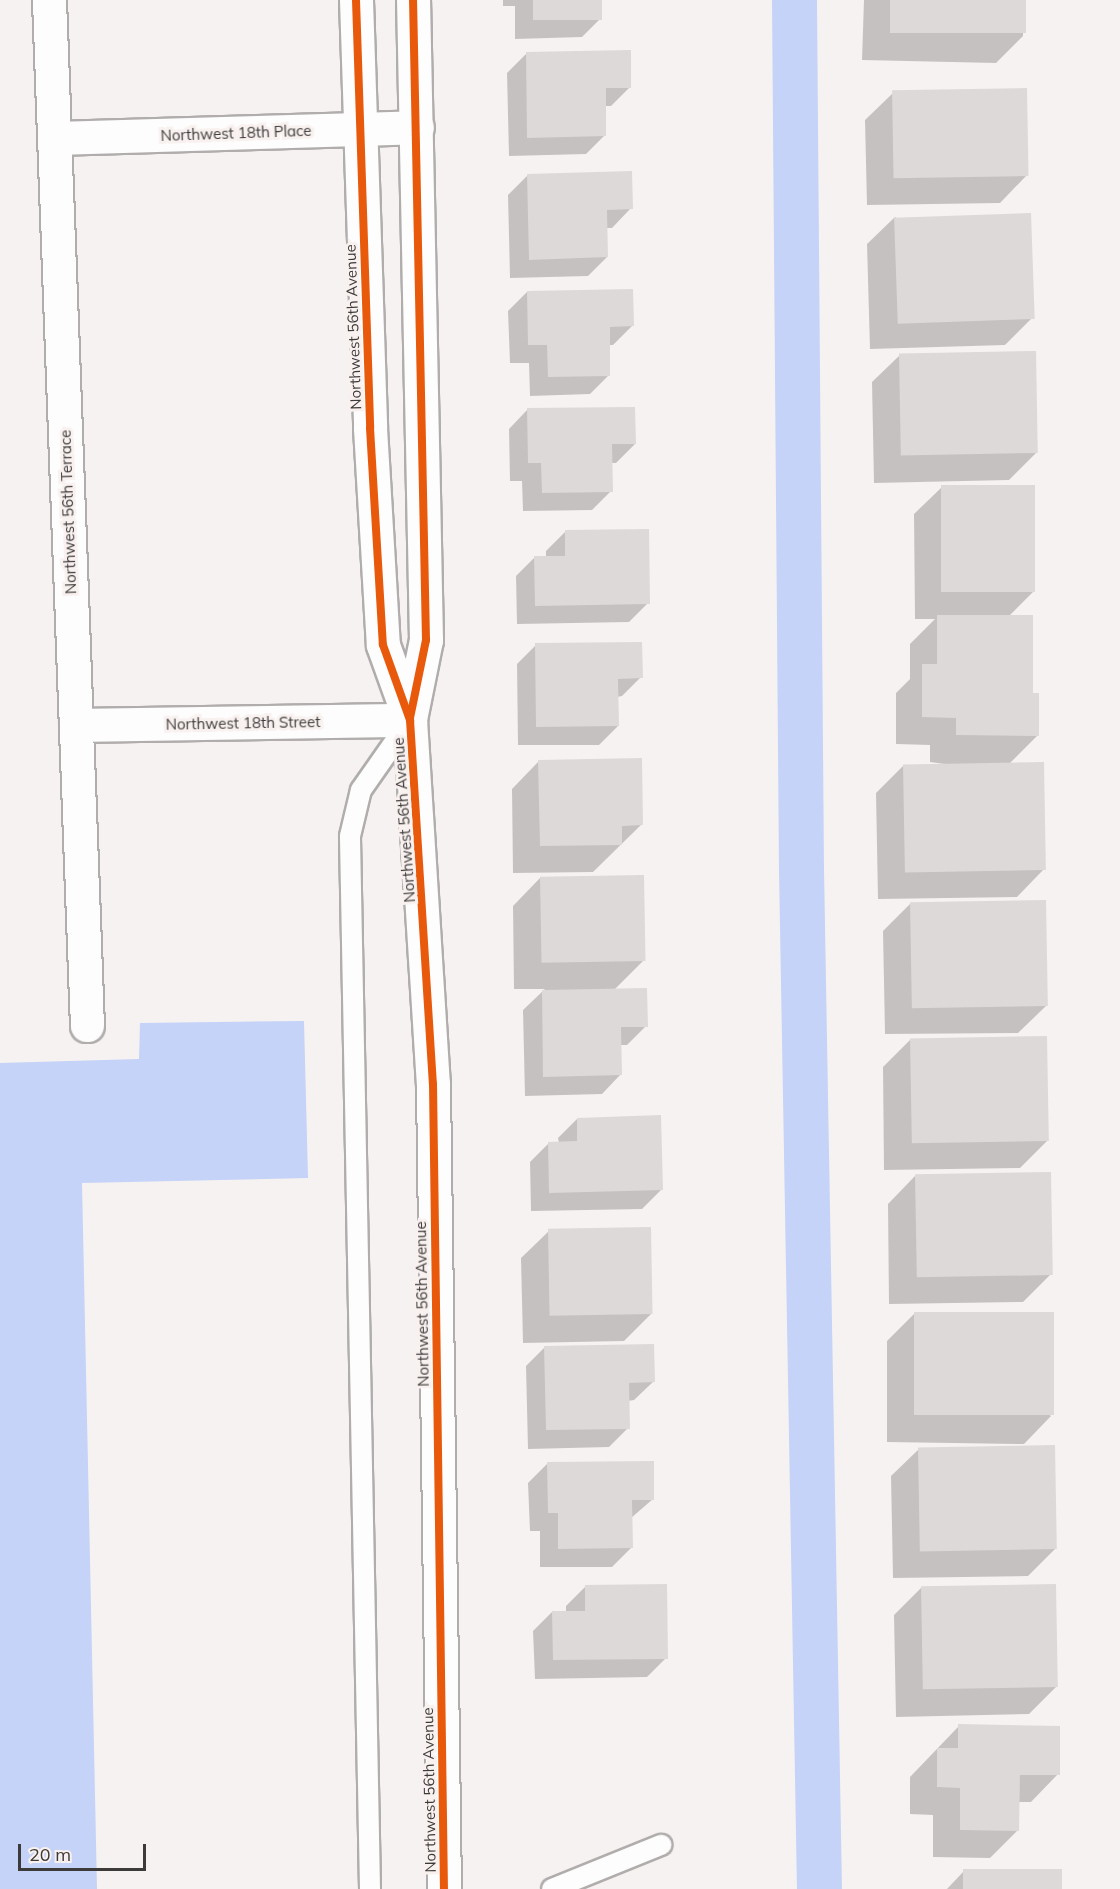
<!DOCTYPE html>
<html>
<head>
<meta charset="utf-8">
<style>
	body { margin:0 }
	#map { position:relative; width:1120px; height:1889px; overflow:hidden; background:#f6f2f1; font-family:Mulish,sans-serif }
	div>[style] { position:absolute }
	.water>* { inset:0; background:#c4d3f7 }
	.shadow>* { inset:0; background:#0003 }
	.canal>* { height:45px; margin:-22.5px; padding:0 22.5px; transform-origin:22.5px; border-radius:22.5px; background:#c4d3f7 }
	.building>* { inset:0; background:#dcd9d8; transform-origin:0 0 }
	.roads { filter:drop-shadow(2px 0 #b0adac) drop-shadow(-2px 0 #b0adac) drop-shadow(0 2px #b0adac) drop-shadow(0 -2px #b0adac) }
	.lane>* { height:20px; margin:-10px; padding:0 10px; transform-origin:10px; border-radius:10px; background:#fefdfd }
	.street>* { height:33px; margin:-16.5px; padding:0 16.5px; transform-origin:16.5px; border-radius:16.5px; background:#fefdfd }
	.secondary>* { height:33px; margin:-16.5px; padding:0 16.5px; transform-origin:16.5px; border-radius:16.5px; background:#fefdfd }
	.cycleway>* { height:8px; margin:-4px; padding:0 4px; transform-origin:4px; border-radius:4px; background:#e8590c }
	span { translate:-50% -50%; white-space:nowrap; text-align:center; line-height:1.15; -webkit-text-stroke:6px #f8f1ef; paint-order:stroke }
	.street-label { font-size:15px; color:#3d3b3a }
	.scale { position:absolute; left:18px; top:1844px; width:128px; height:27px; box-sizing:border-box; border:3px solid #3d3b3a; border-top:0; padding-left:8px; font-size:18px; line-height:21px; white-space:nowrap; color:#3d3b3a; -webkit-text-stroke:4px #f8f1ef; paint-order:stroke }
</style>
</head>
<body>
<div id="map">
	<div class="water">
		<div style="clip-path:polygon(304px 1021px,308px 1178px,82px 1183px,97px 1889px,0 1889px,0 1063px,139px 1059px,140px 1023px)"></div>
	</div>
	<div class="shadow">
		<div style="clip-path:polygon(503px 0,601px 0,601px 18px,582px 37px,515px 39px,515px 6px,503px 6px)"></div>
		<div style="clip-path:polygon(864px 0,1024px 0,1023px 36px,996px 63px,862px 60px)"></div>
		<div style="clip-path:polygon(526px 54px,630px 87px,611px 106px,604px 106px,605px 135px,586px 154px,509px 156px,507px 73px)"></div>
		<div style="clip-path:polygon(893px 93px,1027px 175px,1000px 203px,867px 205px,865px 120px)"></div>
		<div style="clip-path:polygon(527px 176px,631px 208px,612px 228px,606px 228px,607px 257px,588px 276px,510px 278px,508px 195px)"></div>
		<div style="clip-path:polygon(895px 217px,1032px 318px,1005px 345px,870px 349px,867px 244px)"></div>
		<div style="clip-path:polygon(527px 292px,632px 326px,613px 345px,608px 345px,609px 375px,590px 394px,530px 396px,529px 363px,510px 363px,508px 311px)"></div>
		<div style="clip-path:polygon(900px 355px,1036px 453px,1009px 480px,874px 483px,872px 382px)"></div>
		<div style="clip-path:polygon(528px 409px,635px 444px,616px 463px,611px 463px,611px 491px,592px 510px,523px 511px,522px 481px,510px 481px,509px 429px)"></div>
		<div style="clip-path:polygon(942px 487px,1034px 591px,1008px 617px,1031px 694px,1038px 735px,1009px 764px,1044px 869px,1017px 897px,878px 899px,876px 793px,904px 765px,952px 765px,930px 762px,930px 745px,896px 744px,896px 693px,910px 679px,910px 644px,935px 619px,915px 619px,914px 514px)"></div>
		<div style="clip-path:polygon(565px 532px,648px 603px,629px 622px,517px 624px,516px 576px,535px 557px,546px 557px,546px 551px)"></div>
		<div style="clip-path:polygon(536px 645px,641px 677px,622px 696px,617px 697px,618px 726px,599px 745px,518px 745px,517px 664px)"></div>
		<div style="clip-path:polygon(539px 761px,642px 824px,593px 872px,513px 873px,512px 789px)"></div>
		<div style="clip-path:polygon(540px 878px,644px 960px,614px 990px,646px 1026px,627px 1045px,620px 1045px,621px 1074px,602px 1094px,525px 1096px,523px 1010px,545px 989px,514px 989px,513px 906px)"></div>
		<div style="clip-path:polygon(911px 903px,1046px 1006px,1018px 1033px,885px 1034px,883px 931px)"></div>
		<div style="clip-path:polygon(910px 1040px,1047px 1141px,1020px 1168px,884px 1170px,883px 1067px)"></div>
		<div style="clip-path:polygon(577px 1119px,661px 1190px,642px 1209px,531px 1211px,530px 1162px,549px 1143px,559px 1143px,558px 1138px)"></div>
		<div style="clip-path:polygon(915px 1176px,1050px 1275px,1023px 1302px,889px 1304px,888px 1204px)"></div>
		<div style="clip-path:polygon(549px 1231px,652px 1313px,624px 1341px,523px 1343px,521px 1258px)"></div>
		<div style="clip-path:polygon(915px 1313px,1051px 1416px,1024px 1444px,887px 1442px,887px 1341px)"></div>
		<div style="clip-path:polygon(545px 1347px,654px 1381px,634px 1400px,628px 1401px,628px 1428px,609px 1447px,528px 1449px,526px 1366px)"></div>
		<div style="clip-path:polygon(919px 1449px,1056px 1548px,1028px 1576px,893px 1578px,891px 1476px)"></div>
		<div style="clip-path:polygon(547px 1464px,653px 1499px,631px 1518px,631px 1548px,612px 1567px,540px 1567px,540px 1531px,530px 1531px,528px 1483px)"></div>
		<div style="clip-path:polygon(585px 1587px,666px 1658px,647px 1677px,535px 1679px,533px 1631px,552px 1612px,566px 1612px,566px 1606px)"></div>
		<div style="clip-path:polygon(922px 1587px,1056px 1687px,1029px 1714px,896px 1717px,894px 1615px)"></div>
		<div style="clip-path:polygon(959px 1726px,1058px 1774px,1031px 1802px,1018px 1802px,1018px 1830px,990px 1858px,933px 1857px,933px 1815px,910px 1814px,910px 1777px)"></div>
		<div style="clip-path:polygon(963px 1872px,1060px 1889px,947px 1889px)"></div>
	</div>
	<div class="canal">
		<div style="left:794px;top:0;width:869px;rotate:89.54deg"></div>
		<div style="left:801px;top:869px;width:1020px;rotate:88.99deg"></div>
	</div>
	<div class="building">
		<div style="left:533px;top:0;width:69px;height:20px"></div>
		<div style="left:890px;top:0;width:136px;height:33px"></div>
		<div style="clip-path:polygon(631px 50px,631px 88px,606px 88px,606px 136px,527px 138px,526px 52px)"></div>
		<div style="left:1027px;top:88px;width:88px;height:135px;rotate:89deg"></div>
		<div style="clip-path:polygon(632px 171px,633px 209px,607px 210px,608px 257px,529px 260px,527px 174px)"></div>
		<div style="left:1031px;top:213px;width:106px;height:137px;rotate:88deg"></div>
		<div style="clip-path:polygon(633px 289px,634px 326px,610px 327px,610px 376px,548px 377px,547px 345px,528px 345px,527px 291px)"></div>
		<div style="left:1036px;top:351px;width:102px;height:137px;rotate:89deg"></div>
		<div style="clip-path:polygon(635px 407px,636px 444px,612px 444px,613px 492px,542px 493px,541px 463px,528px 463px,527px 408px)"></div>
		<div style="left:941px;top:485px;width:94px;height:107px"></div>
		<div style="clip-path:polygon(649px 529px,650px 604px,535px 606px,534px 556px,565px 556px,565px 530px)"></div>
		<div style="clip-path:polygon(937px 615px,1033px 615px,1033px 693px,1039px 693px,1039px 736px,956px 735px,956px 718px,922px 717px,922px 664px,937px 664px)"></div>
		<div style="clip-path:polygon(642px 642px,643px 678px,618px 679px,619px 726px,536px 727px,535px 643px)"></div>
		<div style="clip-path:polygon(642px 758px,643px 825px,622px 826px,622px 845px,540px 846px,538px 760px)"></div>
		<div style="left:1044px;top:762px;width:108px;height:141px;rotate:89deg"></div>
		<div style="left:644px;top:875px;width:86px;height:104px;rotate:89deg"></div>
		<div style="left:1046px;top:900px;width:106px;height:136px;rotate:89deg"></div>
		<div style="clip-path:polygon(647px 988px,648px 1027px,621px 1027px,622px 1075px,543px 1077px,542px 990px)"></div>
		<div style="left:1047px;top:1036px;width:105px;height:137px;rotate:89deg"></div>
		<div style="clip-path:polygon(661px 1115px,663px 1190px,549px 1193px,548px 1142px,577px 1141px,577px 1118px)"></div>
		<div style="left:1051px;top:1172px;width:103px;height:136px;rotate:89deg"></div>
		<div style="left:651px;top:1227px;width:87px;height:103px;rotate:89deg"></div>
		<div style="left:914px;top:1312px;width:140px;height:103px"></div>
		<div style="clip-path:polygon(654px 1344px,655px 1382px,629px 1383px,630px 1429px,546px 1430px,544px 1346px)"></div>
		<div style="left:1055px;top:1445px;width:104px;height:137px;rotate:89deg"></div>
		<div style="clip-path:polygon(654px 1461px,654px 1500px,632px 1500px,633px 1548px,558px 1549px,558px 1513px,548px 1513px,547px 1462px)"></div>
		<div style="clip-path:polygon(667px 1584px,668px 1659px,553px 1660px,552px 1611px,585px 1611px,585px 1585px)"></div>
		<div style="left:1056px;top:1584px;width:103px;height:135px;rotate:89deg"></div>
		<div style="clip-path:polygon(958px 1724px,1060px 1726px,1060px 1775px,1020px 1775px,1019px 1831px,960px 1830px,960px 1788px,937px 1787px,937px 1748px,958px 1748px)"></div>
		<div style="left:1062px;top:1869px;width:20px;height:99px;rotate:90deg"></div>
	</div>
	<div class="roads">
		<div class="lane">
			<div style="left:370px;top:1889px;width:1053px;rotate:-91.09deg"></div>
			<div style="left:350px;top:836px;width:47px;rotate:-76.6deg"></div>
			<div style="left:361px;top:790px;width:85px;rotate:-55deg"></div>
			<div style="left:552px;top:1889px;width:118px;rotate:-22deg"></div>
		</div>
		<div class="street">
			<div style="left:49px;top:0;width:1026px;rotate:87.88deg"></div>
			<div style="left:55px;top:138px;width:362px;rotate:-1.7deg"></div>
			<div style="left:76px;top:725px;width:334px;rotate:-0.9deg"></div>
		</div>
		<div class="secondary">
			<div style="left:356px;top:0;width:428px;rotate:88.1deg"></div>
			<div style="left:370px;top:428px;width:217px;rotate:86.6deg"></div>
			<div style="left:383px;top:645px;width:80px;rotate:70.2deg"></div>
			<div style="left:410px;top:720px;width:365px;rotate:86.4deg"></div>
			<div style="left:433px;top:1084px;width:805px;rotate:89.22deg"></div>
			<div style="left:410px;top:719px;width:81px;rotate:-78.6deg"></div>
			<div style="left:426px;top:640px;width:640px;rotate:-91.16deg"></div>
		</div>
	</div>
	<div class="cycleway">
		<div style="left:356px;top:0;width:428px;rotate:88.1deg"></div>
		<div style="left:370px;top:428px;width:217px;rotate:86.6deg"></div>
		<div style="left:383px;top:645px;width:80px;rotate:70.2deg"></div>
		<div style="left:410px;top:720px;width:365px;rotate:86.4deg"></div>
		<div style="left:433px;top:1084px;width:805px;rotate:89.22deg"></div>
		<div style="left:410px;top:718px;width:80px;rotate:-78.4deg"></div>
		<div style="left:426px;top:640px;width:640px;rotate:-91.16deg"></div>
	</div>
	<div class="street-label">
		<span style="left:236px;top:133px;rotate:-2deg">Northwest 18th Place</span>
		<span style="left:353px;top:327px;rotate:-92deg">Northwest 56th Avenue</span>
		<span style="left:68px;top:512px;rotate:-92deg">Northwest 56th Terrace</span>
		<span style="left:243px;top:723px;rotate:-1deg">Northwest 18th Street</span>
		<span style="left:404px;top:820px;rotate:-94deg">Northwest 56th Avenue</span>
		<span style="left:422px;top:1304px;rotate:-91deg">Northwest 56th Avenue</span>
		<span style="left:429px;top:1790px;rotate:-91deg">Northwest 56th Avenue</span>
	</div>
	<div class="scale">20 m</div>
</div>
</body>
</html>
